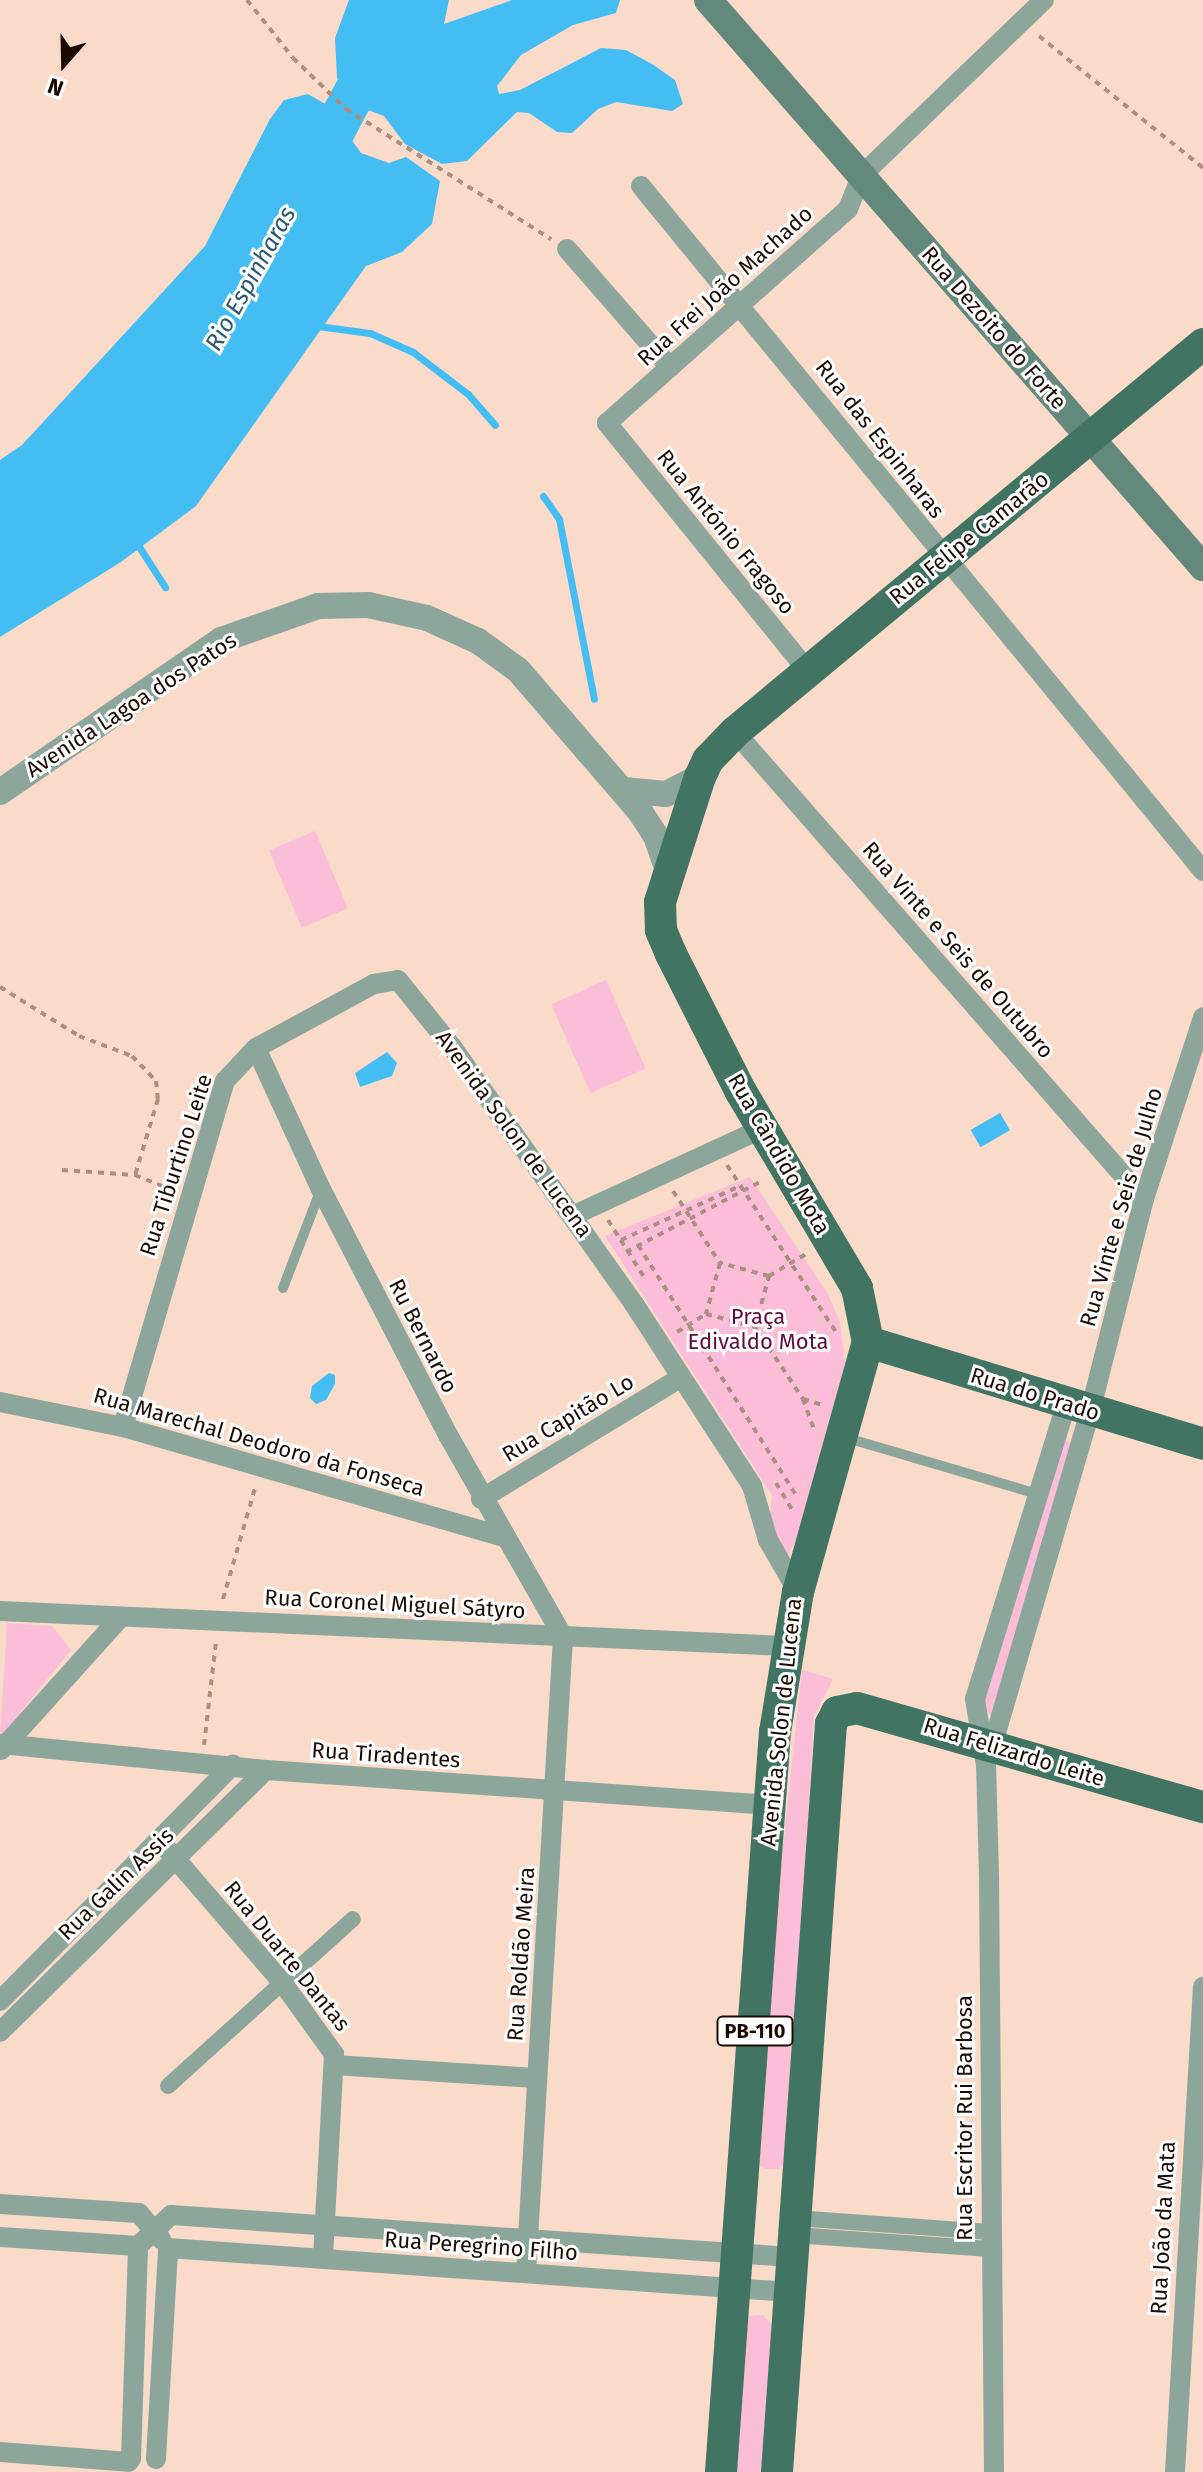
<!DOCTYPE html>
<html>
<head>
<meta charset="utf-8">
<style>
	body { margin:0 }
	#map { position:relative; width:1203px; height:2472px; overflow:hidden; background:#fadac9; font-family:"Fira Sans",sans-serif }
	div>[style] { position:absolute }
	.green>* { inset:0; background:#fbbdd8; transform-origin:0 0 }
	.water>* { inset:0; background:#44bef2; transform-origin:0 0 }
	.stream>* { height:7px; margin:-3.5px; padding:0 3.5px; transform-origin:3.5px; border-radius:3.5px; background:#44bef2 }
	.river>* { height:42px; margin:-21px; padding:0 21px; transform-origin:21px; border-radius:21px; background:#44bef2 }
	.path>* { height:4px; margin-top:-2px; transform-origin:0; background:repeating-linear-gradient(90deg,#aa8f82 0 6px,transparent 0 12px) }
	.service>* { height:10px; margin:-5px; padding:0 5px; transform-origin:5px; border-radius:5px; background:#8ca69c }
	.pedestrian>* { height:16px; margin:-8px; padding:0 8px; transform-origin:8px; border-radius:8px; background:#8ca69c }
	.minor>* { height:20px; margin:-10px; padding:0 10px; transform-origin:10px; border-radius:10px; background:#8ca69c }
	.tertiary>* { height:26px; margin:-13px; padding:0 13px; transform-origin:13px; border-radius:13px; background:#8ca69c }
	.secondary>* { height:28px; margin:-14px; padding:0 14px; transform-origin:14px; border-radius:14px; background:#62897b }
	.primary>* { height:32px; margin:-16px; padding:0 16px; transform-origin:16px; border-radius:16px; background:#427463 }
	span { translate:-50% -50%; white-space:nowrap; text-align:center; line-height:1.15; -webkit-text-stroke:6px #fff; paint-order:stroke }
	.shield-label span { padding:2px 6px; background:#fff; border:2px solid; border-radius:6px; -webkit-text-stroke-width:0 }
	.shield-label { font-size:20px; color:#1b0a02; font-weight:700 }
	.street-label { font-size:22px; color:#1b0a02 }
	.park-label { font-size:22px; color:#620b3f }
	.water-label { font-size:24px; color:#295970; font-style:italic }
	.north { position:absolute; left:24px; top:24px; width:80px; height:80px; -webkit-text-stroke:6px #fff; paint-order:stroke; rotate:200deg; font-size:22px; font-weight:700; line-height:32px; text-align:center; color:#1b0a02 }
	.north::after { content:''; display:block; margin:auto; width:28px; height:36px; background:#1b0a02; clip-path:polygon(50% 0,100% 100%,50% 72%,0 100%) }
</style>
</head>
<body>
<div id="map">
	<div class="green">
		<div style="left:315px;top:831px;width:84px;height:50px;rotate:67deg"></div>
		<div style="left:606px;top:980px;width:97px;height:60px;rotate:66deg"></div>
		<div style="clip-path:polygon(750px 1177px,828px 1294px,840px 1323px,845px 1363px,797px 1538px,785px 1561px,769px 1532px,772px 1495px,605px 1236px)"></div>
		<div style="clip-path:polygon(1060px 1439px,1075px 1444px,992px 1718px,979px 1695px)"></div>
		<div style="clip-path:polygon(7px 1623px,52px 1626px,71px 1650px,0 1737px)"></div>
		<div style="clip-path:polygon(802px 1670px,833px 1679px,814px 1716px,788px 2158px,779px 2169px,766px 2169px,756px 2163px,751px 2148px)"></div>
		<div style="clip-path:polygon(763px 2315px,773px 2326px,764px 2472px,732px 2472px,741px 2338px,750px 2316px)"></div>
	</div>
	<div class="water">
		<div style="clip-path:polygon(349px 0,449px 0,444px 24px,512px 0,620px 0,616px 13px,573px 25px,521px 55px,497px 86px,499px 94px,520px 90px,601px 48px,626px 50px,652px 64px,675px 80px,683px 104px,672px 111px,616px 102px,598px 109px,572px 133px,557px 132px,529px 113px,517px 112px,467px 161px,442px 164px,405px 144px,384px 116px,368px 110px,337px 78px,335px 38px)"></div>
		<div style="clip-path:polygon(308px 94px,327px 105px,361px 153px,389px 163px,406px 157px,440px 181px,432px 224px,402px 252px,366px 266px,196px 506px,121px 562px,0 637px,0 460px,22px 445px,205px 246px,270px 119px,284px 100px)"></div>
		<div style="clip-path:polygon(387px 1052px,397px 1063px,392px 1076px,360px 1087px,355px 1073px)"></div>
		<div style="left:1000px;top:1113px;width:20px;height:34px;rotate:60deg"></div>
		<div style="clip-path:polygon(329px 1373px,335px 1375px,335px 1384px,326px 1400px,316px 1404px,310px 1398px,312px 1386px)"></div>
	</div>
	<div class="stream">
		<div style="left:318px;top:326px;width:52px;rotate:7.7deg"></div>
		<div style="left:370px;top:333px;width:47px;rotate:23.8deg"></div>
		<div style="left:413px;top:352px;width:69px;rotate:37.4deg"></div>
		<div style="left:468px;top:394px;width:41px;rotate:48.9deg"></div>
		<div style="left:543px;top:496px;width:28px;rotate:55deg"></div>
		<div style="left:559px;top:519px;width:183px;rotate:79deg"></div>
		<div style="left:136px;top:542px;width:54px;rotate:57.2deg"></div>
	</div>
	<div class="river">
		<div style="left:313px;top:170px;width:193px;rotate:-61.8deg"></div>
	</div>
	<div class="path">
		<div style="left:247px;top:0;width:74px;rotate:51.6deg"></div>
		<div style="left:293px;top:58px;width:74px;rotate:43.9deg"></div>
		<div style="left:346px;top:109px;width:243px;rotate:32.4deg"></div>
		<div style="left:1039px;top:36px;width:211px;rotate:38.8deg"></div>
		<div style="left:0;top:987px;width:93px;rotate:31.8deg"></div>
		<div style="left:79px;top:1036px;width:57px;rotate:20.7deg"></div>
		<div style="left:132px;top:1056px;width:35px;rotate:46deg"></div>
		<div style="left:156px;top:1081px;width:18px;rotate:84deg"></div>
		<div style="left:158px;top:1099px;width:79px;rotate:106.8deg"></div>
		<div style="left:727px;top:1165px;width:199px;rotate:56.9deg"></div>
		<div style="left:62px;top:1170px;width:73px;rotate:3.9deg"></div>
		<div style="left:135px;top:1175px;width:40px;rotate:22deg"></div>
		<div style="left:673px;top:1191px;width:86px;rotate:56.9deg"></div>
		<div style="left:608px;top:1220px;width:67px;rotate:57.7deg"></div>
		<div style="left:621px;top:1240px;width:131px;rotate:-24.4deg"></div>
		<div style="left:638px;top:1245px;width:296px;rotate:57.7deg"></div>
		<div style="left:626px;top:1252px;width:156px;rotate:-27.6deg"></div>
		<div style="left:769px;top:1276px;width:51px;rotate:-165.1deg"></div>
		<div style="left:720px;top:1263px;width:53px;rotate:105.4deg"></div>
		<div style="left:706px;top:1314px;width:51px;rotate:14.9deg"></div>
		<div style="left:755px;top:1327px;width:53px;rotate:-74.6deg"></div>
		<div style="left:769px;top:1276px;width:43px;rotate:-30.7deg"></div>
		<div style="left:755px;top:1327px;width:87px;rotate:56.3deg"></div>
		<div style="left:803px;top:1399px;width:32px;rotate:70deg"></div>
		<div style="left:677px;top:1332px;width:34px;rotate:-32deg"></div>
		<div style="left:803px;top:1399px;width:21px;rotate:17deg"></div>
		<div style="left:776px;top:1483px;width:31px;rotate:59deg"></div>
		<div style="left:223px;top:1599px;width:116px;rotate:-73.9deg"></div>
		<div style="left:204px;top:1745px;width:104px;rotate:-83.4deg"></div>
	</div>
	<div class="service">
		<div style="left:283px;top:1288px;width:106px;rotate:-69deg"></div>
		<div style="left:847px;top:1438px;width:198px;rotate:16.4deg"></div>
	</div>
	<div class="pedestrian">
		<div style="left:168px;top:2086px;width:249px;rotate:-42.1deg"></div>
		<div style="left:795px;top:2218px;width:195px;rotate:4.1deg"></div>
		<div style="left:794px;top:2235px;width:196px;rotate:4.1deg"></div>
	</div>
	<div class="minor">
		<div style="left:641px;top:186px;width:886px;rotate:50.63deg"></div>
		<div style="left:567px;top:249px;width:157px;rotate:48.9deg"></div>
		<div style="left:807px;top:670px;width:318px;rotate:-129deg"></div>
		<div style="left:607px;top:423px;width:322px;rotate:-41.6deg"></div>
		<div style="left:848px;top:209px;width:35px;rotate:-68deg"></div>
		<div style="left:861px;top:176px;width:254px;rotate:-43.9deg"></div>
		<div style="left:735px;top:732px;width:621px;rotate:48.79deg"></div>
		<div style="left:256px;top:1048px;width:155px;rotate:65.3deg"></div>
		<div style="left:321px;top:1189px;width:277px;rotate:62.7deg"></div>
		<div style="left:448px;top:1435px;width:232px;rotate:60.3deg"></div>
		<div style="left:572px;top:1216px;width:210px;rotate:-24.7deg"></div>
		<div style="left:0;top:1402px;width:126px;rotate:11.5deg"></div>
		<div style="left:123px;top:1427px;width:396px;rotate:16.1deg"></div>
		<div style="left:123px;top:1427px;width:361px;rotate:-73.6deg"></div>
		<div style="left:225px;top:1081px;width:45px;rotate:-46.8deg"></div>
		<div style="left:256px;top:1048px;width:134px;rotate:-28.5deg"></div>
		<div style="left:374px;top:984px;width:24px;rotate:-9deg"></div>
		<div style="left:398px;top:980px;width:86px;rotate:51.1deg"></div>
		<div style="left:452px;top:1047px;width:315px;rotate:54.7deg"></div>
		<div style="left:634px;top:1304px;width:217px;rotate:57deg"></div>
		<div style="left:752px;top:1486px;width:56px;rotate:73.5deg"></div>
		<div style="left:768px;top:1540px;width:60px;rotate:60deg"></div>
		<div style="left:481px;top:1499px;width:233px;rotate:-31.3deg"></div>
		<div style="left:0;top:1611px;width:788px;rotate:2.55deg"></div>
		<div style="left:0;top:1744px;width:267px;rotate:5.6deg"></div>
		<div style="left:266px;top:1770px;width:505px;rotate:3.97deg"></div>
		<div style="left:1px;top:1750px;width:176px;rotate:-48deg"></div>
		<div style="left:989px;top:1757px;width:359px;rotate:-73.7deg"></div>
		<div style="left:1090px;top:1412px;width:220px;rotate:-75.8deg"></div>
		<div style="left:1144px;top:1199px;width:191px;rotate:-72deg"></div>
		<div style="left:161px;top:1842px;width:185px;rotate:49.2deg"></div>
		<div style="left:282px;top:1982px;width:89px;rotate:54.2deg"></div>
		<div style="left:334px;top:2054px;width:205px;rotate:93.1deg"></div>
		<div style="left:0;top:2001px;width:332px;rotate:-45.4deg"></div>
		<div style="left:0;top:2032px;width:373px;rotate:-44.6deg"></div>
		<div style="left:334px;top:2065px;width:203px;rotate:3.7deg"></div>
		<div style="left:0;top:2204px;width:139px;rotate:3.7deg"></div>
		<div style="left:139px;top:2213px;width:34px;rotate:50deg"></div>
		<div style="left:0;top:2237px;width:138px;rotate:3.7deg"></div>
		<div style="left:138px;top:2246px;width:45px;rotate:-43.2deg"></div>
		<div style="left:171px;top:2215px;width:622px;rotate:3.87deg"></div>
		<div style="left:168px;top:2248px;width:624px;rotate:4.05deg"></div>
		<div style="left:526px;top:2273px;width:637px;rotate:-86.67deg"></div>
		<div style="left:0;top:2452px;width:129px;rotate:4.4deg"></div>
		<div style="left:131px;top:2459px;width:213px;rotate:-88.1deg"></div>
		<div style="left:156px;top:2459px;width:211px;rotate:-86.7deg"></div>
		<div style="left:994px;top:2472px;width:595px;rotate:-90.48deg"></div>
		<div style="left:989px;top:1877px;width:112px;rotate:-91.5deg"></div>
		<div style="left:986px;top:1765px;width:67px;rotate:-99.5deg"></div>
		<div style="left:975px;top:1699px;width:308px;rotate:-72.8deg"></div>
		<div style="left:1175px;top:2472px;width:486px;rotate:-86.7deg"></div>
	</div>
	<div class="tertiary">
		<div style="left:623px;top:790px;width:43px;rotate:5.3deg"></div>
		<div style="left:666px;top:794px;width:38px;rotate:-27deg"></div>
		<div style="left:0;top:792px;width:268px;rotate:-34.5deg"></div>
		<div style="left:221px;top:640px;width:103px;rotate:-19.3deg"></div>
		<div style="left:318px;top:606px;width:50px;rotate:-1.1deg"></div>
		<div style="left:368px;top:605px;width:60px;rotate:12.4deg"></div>
		<div style="left:427px;top:618px;width:56px;rotate:24.3deg"></div>
		<div style="left:478px;top:641px;width:49px;rotate:35.9deg"></div>
		<div style="left:518px;top:670px;width:185px;rotate:49.2deg"></div>
		<div style="left:639px;top:810px;width:31px;rotate:57deg"></div>
		<div style="left:656px;top:836px;width:39px;rotate:71deg"></div>
	</div>
	<div class="secondary">
		<div style="left:708px;top:0;width:753px;rotate:48.88deg"></div>
	</div>
	<div class="primary">
		<div style="left:868px;top:1342px;width:350px;rotate:16.9deg"></div>
		<div style="left:721px;top:2472px;width:742px;rotate:-85.83deg"></div>
		<div style="left:775px;top:1732px;width:142px;rotate:-80.7deg"></div>
		<div style="left:798px;top:1592px;width:260px;rotate:-74.4deg"></div>
		<div style="left:868px;top:1342px;width:55px;rotate:-101.5deg"></div>
		<div style="left:857px;top:1288px;width:228px;rotate:-120.6deg"></div>
		<div style="left:741px;top:1092px;width:155px;rotate:-116.9deg"></div>
		<div style="left:671px;top:954px;width:26px;rotate:-113deg"></div>
		<div style="left:661px;top:930px;width:28px;rotate:-92deg"></div>
		<div style="left:660px;top:902px;width:131px;rotate:-72.3deg"></div>
		<div style="left:700px;top:777px;width:19px;rotate:-65deg"></div>
		<div style="left:708px;top:760px;width:39px;rotate:-46deg"></div>
		<div style="left:735px;top:732px;width:608px;rotate:-39.66deg"></div>
		<div style="left:777px;top:2472px;width:750px;rotate:-85.87deg"></div>
		<div style="left:831px;top:1724px;width:13px;rotate:-63deg"></div>
		<div style="left:837px;top:1712px;width:20px;rotate:-11deg"></div>
		<div style="left:857px;top:1708px;width:360px;rotate:16deg"></div>
	</div>
	<div class="shield-label">
		<span style="left:755px;top:2031px">PB-110</span>
	</div>
	<div class="street-label">
		<span style="left:725px;top:286px;rotate:-42deg">Rua Frei João Machado</span>
		<span style="left:994px;top:328px;rotate:49deg">Rua Dezoito do Forte</span>
		<span style="left:880px;top:439px;rotate:52deg">Rua das Espinharas</span>
		<span style="left:726px;top:532px;rotate:51deg">Rua António Fragoso</span>
		<span style="left:969px;top:538px;rotate:-39deg">Rua Felipe Camarão</span>
		<span style="left:131px;top:705px;rotate:-33deg">Avenida Lagoa dos Patos</span>
		<span style="left:958px;top:950px;rotate:49deg">Rua Vinte e Seis de Outubro</span>
		<span style="left:514px;top:1134px;rotate:54deg">Avenida Solon de Lucena</span>
		<span style="left:779px;top:1154px;rotate:60deg">Rua Cândido Mota</span>
		<span style="left:176px;top:1165px;rotate:-72deg">Rua Tiburtino Leite</span>
		<span style="left:1121px;top:1207px;rotate:-74deg">Rua Vinte e Seis de Julho</span>
		<span style="left:423px;top:1336px;rotate:63deg">Ru Bernardo</span>
		<span style="left:1035px;top:1394px;rotate:17deg">Rua do Prado</span>
		<span style="left:568px;top:1418px;rotate:-31deg">Rua Capitão Lo</span>
		<span style="left:259px;top:1442px;rotate:16deg">Rua Marechal Deodoro da Fonseca</span>
		<span style="left:395px;top:1604px;rotate:3deg">Rua Coronel Miguel Sátyro</span>
		<span style="left:781px;top:1722px;rotate:-84deg">Avenida Solon de Lucena</span>
		<span style="left:1014px;top:1752px;rotate:17deg">Rua Felizardo Leite</span>
		<span style="left:386px;top:1755px;rotate:4deg">Rua Tiradentes</span>
		<span style="left:116px;top:1884px;rotate:-44deg">Rua Galin Assis</span>
		<span style="left:521px;top:1954px;rotate:-86deg">Rua Roldão Meira</span>
		<span style="left:287px;top:1956px;rotate:51deg">Rua Duarte Dantas</span>
		<span style="left:965px;top:2118px;rotate:-90deg">Rua Escritor Rui Barbosa</span>
		<span style="left:1163px;top:2228px;rotate:-87deg">Rua João da Mata</span>
		<span style="left:481px;top:2246px;rotate:4deg">Rua Peregrino Filho</span>
	</div>
	<div class="park-label">
		<span style="left:758px;top:1329px">Praça<br>Edivaldo Mota</span>
	</div>
	<div class="water-label">
		<span style="left:251px;top:279px;rotate:-61deg">Rio Espinharas</span>
	</div>
	<div class="north">N</div>
</div>
</body>
</html>
